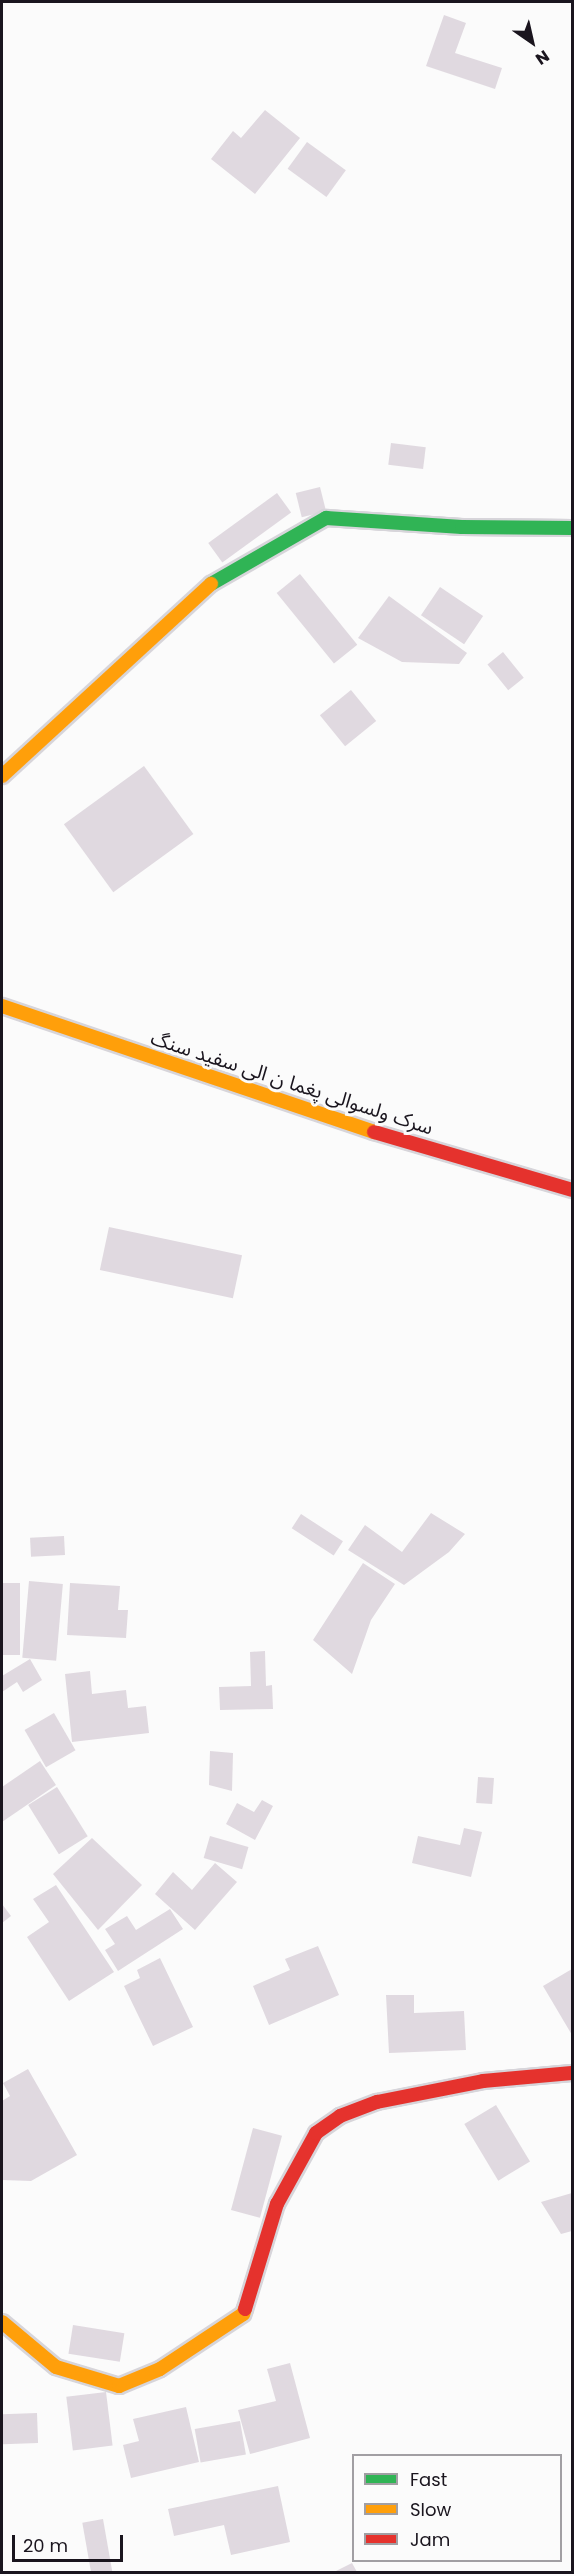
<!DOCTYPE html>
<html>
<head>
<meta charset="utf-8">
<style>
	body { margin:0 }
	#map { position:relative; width:574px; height:2574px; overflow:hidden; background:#fbfbfb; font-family:Poppins,"Noto Sans Arabic",sans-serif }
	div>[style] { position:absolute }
	.building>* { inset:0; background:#e0d9e0; transform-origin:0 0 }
	.roads { filter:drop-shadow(2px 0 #d7d5da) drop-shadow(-2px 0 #d7d5da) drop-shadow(0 2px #d7d5da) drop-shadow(0 -2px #d7d5da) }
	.fast>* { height:14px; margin:-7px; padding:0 7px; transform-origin:7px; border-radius:7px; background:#30b455 }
	.slow>* { height:14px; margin:-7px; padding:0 7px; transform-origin:7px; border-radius:7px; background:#ff9f0a }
	.jam>* { height:14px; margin:-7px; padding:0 7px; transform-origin:7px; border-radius:7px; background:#e5322d }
	span { translate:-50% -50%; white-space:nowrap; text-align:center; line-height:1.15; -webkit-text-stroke:6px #fbfbfb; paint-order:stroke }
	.street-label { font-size:20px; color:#1a151e }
	.frame { position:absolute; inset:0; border:3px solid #1a151e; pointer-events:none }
	.legend { position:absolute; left:352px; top:2454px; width:210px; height:108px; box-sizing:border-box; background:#fbfbfb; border:2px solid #a19fa3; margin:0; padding:8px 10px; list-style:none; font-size:18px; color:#1a151e }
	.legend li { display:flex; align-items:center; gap:12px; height:30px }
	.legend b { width:30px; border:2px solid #a19fa3 }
	.north { position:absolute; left:502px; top:12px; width:60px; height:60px; -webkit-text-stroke:4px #fbfbfb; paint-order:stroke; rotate:146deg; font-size:16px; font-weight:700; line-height:24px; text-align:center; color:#1a151e }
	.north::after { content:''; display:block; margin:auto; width:21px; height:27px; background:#1a151e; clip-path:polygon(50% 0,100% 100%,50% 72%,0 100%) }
	.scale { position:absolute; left:12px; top:2535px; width:111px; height:27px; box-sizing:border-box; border:3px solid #1a151e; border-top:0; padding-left:8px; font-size:18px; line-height:21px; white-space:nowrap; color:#1a151e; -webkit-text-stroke:4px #fbfbfb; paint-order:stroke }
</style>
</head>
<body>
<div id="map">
	<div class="building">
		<div style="clip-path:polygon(444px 15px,466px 23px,455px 53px,502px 68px,495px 89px,426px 66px)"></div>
		<div style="clip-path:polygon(265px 110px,300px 138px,255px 194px,211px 159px,233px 131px,241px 138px)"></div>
		<div style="left:307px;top:142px;width:48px;height:33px;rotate:36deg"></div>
		<div style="left:391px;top:443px;width:35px;height:22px;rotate:7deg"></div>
		<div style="left:320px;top:487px;width:25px;height:25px;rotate:76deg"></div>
		<div style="left:277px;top:493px;width:24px;height:85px;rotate:54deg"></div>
		<div style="left:300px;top:574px;width:91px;height:30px;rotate:51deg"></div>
		<div style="left:440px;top:587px;width:52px;height:34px;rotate:34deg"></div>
		<div style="clip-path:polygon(389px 596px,467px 653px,459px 664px,402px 662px,358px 638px)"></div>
		<div style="left:503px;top:652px;width:33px;height:20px;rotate:51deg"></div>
		<div style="left:351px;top:690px;width:40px;height:40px;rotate:51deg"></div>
		<div style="left:144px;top:766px;width:84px;height:99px;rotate:54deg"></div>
		<div style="left:109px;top:1227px;width:136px;height:44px;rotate:12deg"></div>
		<div style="clip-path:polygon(431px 1513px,465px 1534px,449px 1552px,404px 1585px,348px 1550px,365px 1525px,402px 1552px)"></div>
		<div style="left:301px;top:1514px;width:50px;height:17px;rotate:33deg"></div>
		<div style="left:64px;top:1536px;width:19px;height:34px;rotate:87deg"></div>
		<div style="clip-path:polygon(363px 1563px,395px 1584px,371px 1620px,352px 1674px,313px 1640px)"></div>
		<div style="left:29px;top:1581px;width:34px;height:77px;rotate:5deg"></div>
		<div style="left:2px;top:1583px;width:18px;height:72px"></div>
		<div style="clip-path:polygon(70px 1583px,120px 1586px,118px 1610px,128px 1610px,126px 1638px,67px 1635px)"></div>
		<div style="clip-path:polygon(265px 1651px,266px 1686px,272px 1685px,273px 1709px,220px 1710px,219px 1687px,251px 1686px,250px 1652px)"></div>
		<div style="clip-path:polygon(30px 1659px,42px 1680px,23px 1692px,17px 1682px,2px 1692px,2px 1676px)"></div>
		<div style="clip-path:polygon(90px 1671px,92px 1694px,126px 1690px,128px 1708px,146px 1706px,149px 1733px,72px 1742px,65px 1674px)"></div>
		<div style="left:54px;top:1713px;width:43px;height:34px;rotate:60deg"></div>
		<div style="clip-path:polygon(210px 1751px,233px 1753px,232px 1791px,209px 1785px)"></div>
		<div style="clip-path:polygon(40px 1761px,56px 1785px,2px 1822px,2px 1787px)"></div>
		<div style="left:478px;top:1777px;width:16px;height:26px;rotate:4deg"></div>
		<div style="left:57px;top:1787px;width:58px;height:34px;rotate:58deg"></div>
		<div style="clip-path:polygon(262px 1800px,273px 1806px,255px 1840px,226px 1824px,237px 1803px,254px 1812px)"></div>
		<div style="clip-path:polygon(464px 1828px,482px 1832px,471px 1877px,412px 1863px,418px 1836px,460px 1845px)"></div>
		<div style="left:210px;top:1836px;width:40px;height:23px;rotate:16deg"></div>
		<div style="clip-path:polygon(92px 1838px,142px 1885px,98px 1930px,53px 1874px)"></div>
		<div style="clip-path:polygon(215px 1863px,237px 1882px,195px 1930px,155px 1894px,173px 1872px,192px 1890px)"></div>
		<div style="clip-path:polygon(56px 1885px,114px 1972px,69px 2001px,27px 1937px,49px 1922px,33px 1899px)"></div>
		<div style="clip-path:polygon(2px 1904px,11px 1916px,2px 1923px)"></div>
		<div style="clip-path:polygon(170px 1909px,183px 1929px,118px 1971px,105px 1950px,115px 1944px,105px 1929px,127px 1916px,136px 1930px)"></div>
		<div style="clip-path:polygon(318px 1946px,339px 1995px,269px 2025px,253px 1986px,290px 1970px,285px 1959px)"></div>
		<div style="clip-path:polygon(160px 1958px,193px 2027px,153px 2046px,124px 1986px,140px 1978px,137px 1970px)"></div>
		<div style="clip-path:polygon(572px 1969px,572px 2035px,543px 1986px)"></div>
		<div style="clip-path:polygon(386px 1995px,414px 1995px,414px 2013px,464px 2011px,466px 2050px,389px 2053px)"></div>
		<div style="clip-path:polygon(28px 2069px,77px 2155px,31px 2181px,2px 2180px,2px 2101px,10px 2096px,3px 2083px)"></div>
		<div style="left:496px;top:2105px;width:66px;height:37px;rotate:59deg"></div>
		<div style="left:253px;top:2128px;width:30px;height:85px;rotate:15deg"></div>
		<div style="clip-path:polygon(572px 2193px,572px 2231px,561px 2234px,541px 2202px)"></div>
		<div style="left:73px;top:2325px;width:52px;height:29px;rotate:9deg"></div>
		<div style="clip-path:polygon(290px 2363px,310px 2438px,250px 2454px,238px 2410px,276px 2401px,267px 2369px)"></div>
		<div style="left:106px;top:2392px;width:54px;height:40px;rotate:83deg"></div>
		<div style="clip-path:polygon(186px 2407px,199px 2462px,131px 2478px,123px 2445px,139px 2441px,133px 2419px)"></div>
		<div style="left:37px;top:2413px;width:30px;height:35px;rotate:88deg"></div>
		<div style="left:240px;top:2421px;width:34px;height:46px;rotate:80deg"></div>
		<div style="clip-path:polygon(278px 2486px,290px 2542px,231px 2555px,224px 2525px,174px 2536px,168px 2509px)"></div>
		<div style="left:103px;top:2519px;width:54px;height:21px;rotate:80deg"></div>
		<div style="clip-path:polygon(352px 2563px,357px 2572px,334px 2572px)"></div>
	</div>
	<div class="roads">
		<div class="fast">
			<div style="left:211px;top:584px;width:133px;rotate:-29.9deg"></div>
			<div style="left:326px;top:518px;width:136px;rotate:3.8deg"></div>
			<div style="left:462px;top:527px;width:110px;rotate:0.5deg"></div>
		</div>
		<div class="slow">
			<div style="left:2px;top:776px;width:284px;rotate:-42.6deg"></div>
			<div style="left:2px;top:1006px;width:393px;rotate:18.7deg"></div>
			<div style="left:2px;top:2322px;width:70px;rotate:39.8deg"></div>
			<div style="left:56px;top:2367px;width:66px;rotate:16.8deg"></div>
			<div style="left:119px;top:2386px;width:44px;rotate:-22.5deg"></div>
			<div style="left:160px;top:2369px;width:100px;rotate:-33.5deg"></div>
			<div style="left:243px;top:2314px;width:5px;rotate:-68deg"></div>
		</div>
		<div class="jam">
			<div style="left:374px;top:1132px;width:206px;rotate:16.3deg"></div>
			<div style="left:245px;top:2309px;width:110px;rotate:-73.1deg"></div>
			<div style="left:277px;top:2204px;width:81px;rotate:-61.2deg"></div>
			<div style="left:316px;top:2133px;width:29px;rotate:-35deg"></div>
			<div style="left:340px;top:2116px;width:40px;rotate:-21deg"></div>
			<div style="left:377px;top:2102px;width:108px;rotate:-11.2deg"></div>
			<div style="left:483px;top:2081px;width:89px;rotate:-5.1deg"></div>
		</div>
	</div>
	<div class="street-label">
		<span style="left:292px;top:1083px;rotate:18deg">سرک ولسوالی پغما ن الی سفید سنگ</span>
	</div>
	<div class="frame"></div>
	<ul class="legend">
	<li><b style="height:8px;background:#30b455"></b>Fast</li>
	<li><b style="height:8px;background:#ff9f0a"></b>Slow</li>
	<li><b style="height:8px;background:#e5322d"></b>Jam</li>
	</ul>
	<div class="north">N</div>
	<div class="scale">20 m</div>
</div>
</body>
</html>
